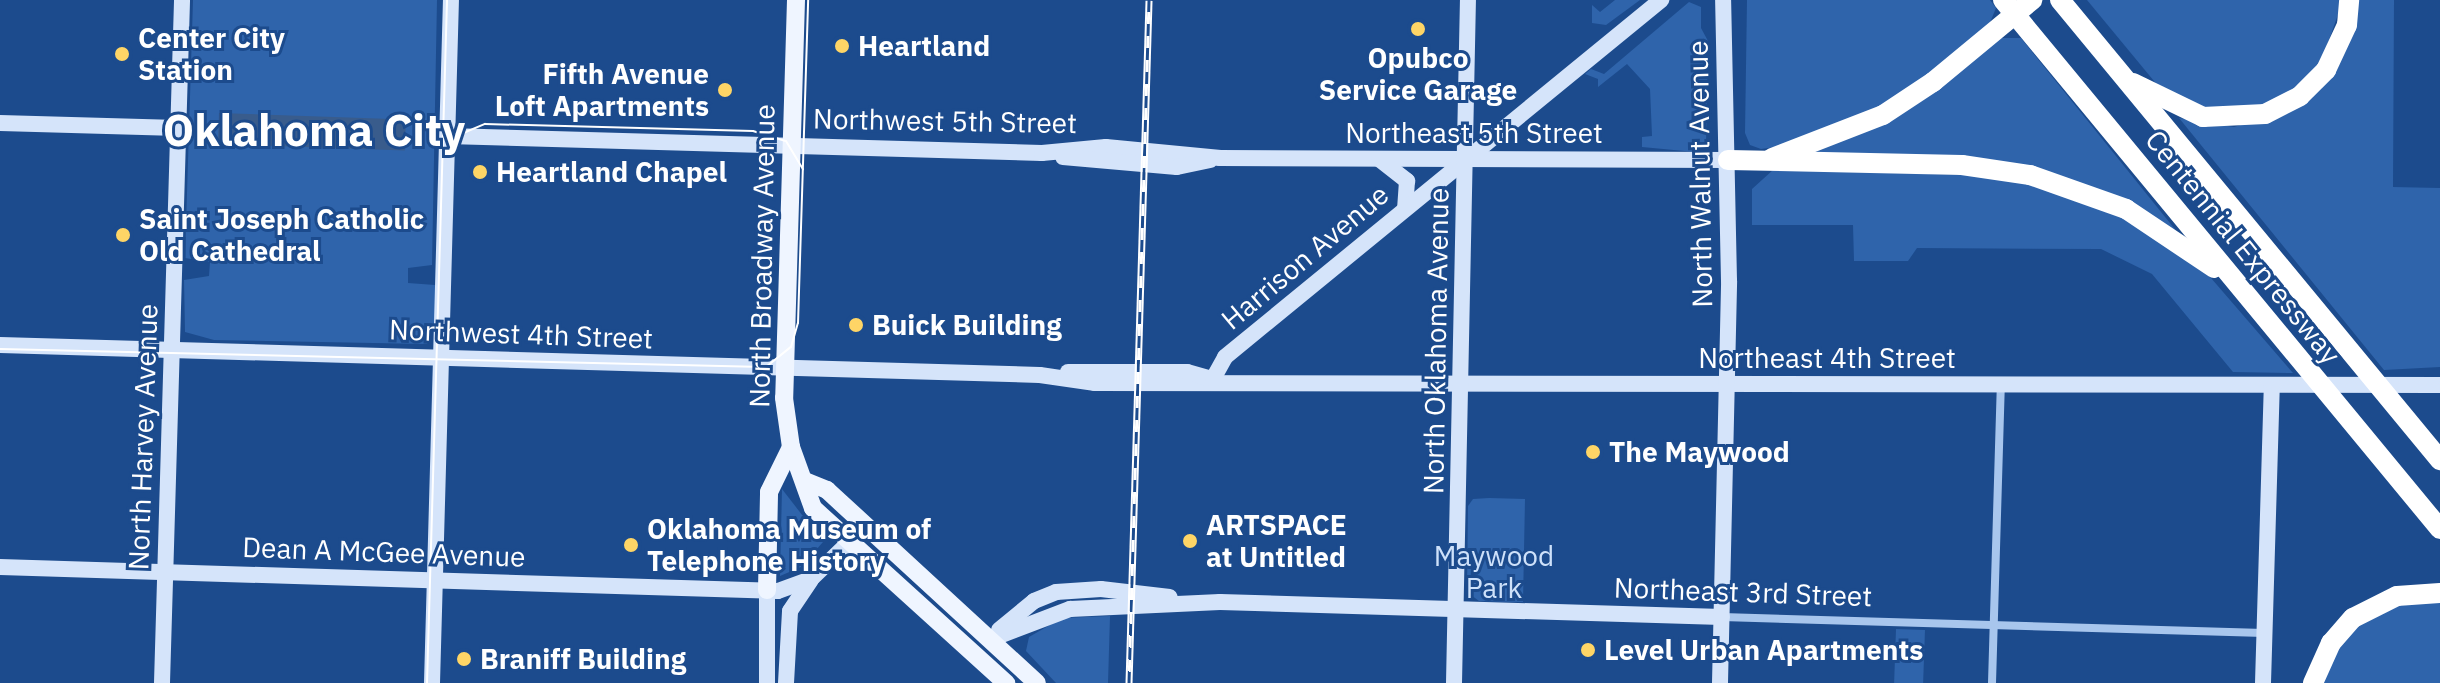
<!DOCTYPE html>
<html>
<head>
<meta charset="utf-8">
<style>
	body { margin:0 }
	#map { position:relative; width:2440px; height:683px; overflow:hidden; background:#1c4b8d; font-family:"IBM Plex Sans",sans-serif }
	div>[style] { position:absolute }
	.green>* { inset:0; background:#2f64ab; transform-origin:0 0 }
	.water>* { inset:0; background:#395c8c; transform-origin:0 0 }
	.street>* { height:8px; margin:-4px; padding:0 4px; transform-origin:4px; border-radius:4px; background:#a8c6ed }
	.secondary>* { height:16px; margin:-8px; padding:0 8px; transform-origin:8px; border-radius:8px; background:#d5e4fa }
	.primary>* { height:18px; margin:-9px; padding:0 9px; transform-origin:9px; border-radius:9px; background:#eff5ff }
	.highway>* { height:20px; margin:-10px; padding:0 10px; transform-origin:10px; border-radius:10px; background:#fff }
	.tram>* { height:2px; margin:-1px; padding:0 1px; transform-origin:1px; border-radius:1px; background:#fff }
	.rail>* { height:7px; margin-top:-3.5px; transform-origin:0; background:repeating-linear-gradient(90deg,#1c4b8d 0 12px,#fff 0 24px); box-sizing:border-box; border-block:2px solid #fff }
	.dots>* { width:22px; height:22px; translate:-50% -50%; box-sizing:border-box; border:4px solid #1c4b8d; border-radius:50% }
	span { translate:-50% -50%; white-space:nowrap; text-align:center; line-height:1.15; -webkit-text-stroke:6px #1c4b8d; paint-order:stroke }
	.poi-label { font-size:28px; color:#fff; font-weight:700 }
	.left { translate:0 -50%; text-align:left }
	.right { translate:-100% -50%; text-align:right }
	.street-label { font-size:28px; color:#fff }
	.park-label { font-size:28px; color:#cee1fa }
	.town-label { font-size:44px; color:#fff; font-weight:700 }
</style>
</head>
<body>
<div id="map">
	<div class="green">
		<div style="clip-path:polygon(193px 0,437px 0,432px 265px,408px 268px,408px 283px,435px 285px,435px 325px,427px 344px,214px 340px,185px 332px,184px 280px,209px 276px,210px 262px,185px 258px)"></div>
		<div style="clip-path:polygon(1615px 0,1640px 0,1606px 25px,1592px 23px,1592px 5px,1600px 12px)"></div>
		<div style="clip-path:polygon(1747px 0,1990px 0,1996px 8px,1989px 25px,1904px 96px,1791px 145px,1761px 149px,1750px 145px,1745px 133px)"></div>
		<div style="clip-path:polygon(2087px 0,2343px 0,2320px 66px,2279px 102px,2228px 114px,2168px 98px)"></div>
		<div style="clip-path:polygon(2357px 0,2394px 0,2393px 187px,2440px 188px,2440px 367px,2384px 370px,2179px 118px,2234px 127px,2292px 109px)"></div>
		<div style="clip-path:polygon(1689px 2px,1701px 7px,1701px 28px,1708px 41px,1706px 146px,1695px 152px,1642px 147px,1642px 137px,1652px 136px,1650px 89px,1627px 64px,1598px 87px,1598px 79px,1585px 74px,1591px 69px,1604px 74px)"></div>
		<div style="clip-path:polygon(2001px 38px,2021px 38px,2182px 238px,2101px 192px,1810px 152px)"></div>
		<div style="clip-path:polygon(1773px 170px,2007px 176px,2112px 209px,2211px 278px,2293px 373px,2233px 372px,2152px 274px,2101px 249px,1917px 248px,1908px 261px,1854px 261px,1853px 225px,1752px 225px,1752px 189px)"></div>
		<div style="clip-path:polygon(782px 489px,823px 542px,801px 567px,780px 576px)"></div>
		<div style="clip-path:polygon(1489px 498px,1525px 499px,1523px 602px,1479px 601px,1467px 592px,1468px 506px,1473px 499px)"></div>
		<div style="clip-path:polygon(2440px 601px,2440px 683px,2320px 683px,2328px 660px,2352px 629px,2387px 607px)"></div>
		<div style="clip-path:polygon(1110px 616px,1108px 683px,1056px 683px,1026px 651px,1029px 637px,1062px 618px)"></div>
		<div style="left:1896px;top:629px;width:29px;height:54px;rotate:2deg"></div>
	</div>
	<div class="water">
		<div style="left:219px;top:113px;width:187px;height:31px;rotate:2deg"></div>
	</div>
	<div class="street">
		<div style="left:1722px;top:617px;width:542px;rotate:1.69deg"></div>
		<div style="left:1992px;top:683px;width:298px;rotate:-88.3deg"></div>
	</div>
	<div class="secondary">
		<div style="left:0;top:123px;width:178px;rotate:1.6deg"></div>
		<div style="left:448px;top:136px;width:594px;rotate:1.64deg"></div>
		<div style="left:1042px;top:153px;width:64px;rotate:-5.4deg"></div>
		<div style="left:1106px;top:147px;width:115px;rotate:5.5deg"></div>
		<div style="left:1220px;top:158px;width:508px;rotate:0.23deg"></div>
		<div style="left:1063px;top:157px;width:114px;rotate:5deg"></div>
		<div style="left:1177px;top:167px;width:34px;rotate:-12deg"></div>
		<div style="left:1379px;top:159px;width:36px;rotate:38deg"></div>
		<div style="left:1407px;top:181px;width:27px;rotate:94deg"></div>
		<div style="left:0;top:345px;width:1040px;rotate:1.65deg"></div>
		<div style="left:1040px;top:375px;width:56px;rotate:8.3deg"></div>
		<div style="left:1095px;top:383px;width:1345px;rotate:0.09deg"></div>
		<div style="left:1068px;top:372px;width:119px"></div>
		<div style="left:1187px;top:372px;width:22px;rotate:16deg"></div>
		<div style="left:1213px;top:379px;width:25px;rotate:-61deg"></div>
		<div style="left:1225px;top:357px;width:564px;rotate:-39.31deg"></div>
		<div style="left:0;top:567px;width:778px;rotate:1.77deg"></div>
		<div style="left:778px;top:591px;width:35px;rotate:-20deg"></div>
		<div style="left:811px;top:579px;width:76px;rotate:-43.9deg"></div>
		<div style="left:999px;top:630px;width:45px;rotate:-39.6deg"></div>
		<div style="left:1034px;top:601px;width:24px;rotate:-22deg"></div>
		<div style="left:1056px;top:592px;width:45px;rotate:-3.8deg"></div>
		<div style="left:1101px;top:589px;width:69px;rotate:6.6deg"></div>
		<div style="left:991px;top:639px;width:85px;rotate:-20.8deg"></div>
		<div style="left:1070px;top:609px;width:150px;rotate:-2.7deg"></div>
		<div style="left:1220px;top:602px;width:502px;rotate:1.71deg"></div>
		<div style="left:162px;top:683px;width:683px;rotate:-88.32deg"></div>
		<div style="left:432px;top:683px;width:683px;rotate:-88.41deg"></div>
		<div style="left:767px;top:683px;width:93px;rotate:-90deg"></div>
		<div style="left:786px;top:683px;width:72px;rotate:-86.8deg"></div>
		<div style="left:790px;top:611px;width:37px;rotate:-56deg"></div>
		<div style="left:1454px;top:683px;width:683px;rotate:-88.83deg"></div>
		<div style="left:1720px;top:683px;width:402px;rotate:-88.7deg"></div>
		<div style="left:1729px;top:281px;width:281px;rotate:-91.2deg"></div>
		<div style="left:2263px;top:683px;width:297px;rotate:-88.3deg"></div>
	</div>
	<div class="primary">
		<div style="left:796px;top:0;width:398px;rotate:91.7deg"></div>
		<div style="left:784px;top:398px;width:49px;rotate:81.9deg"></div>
		<div style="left:791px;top:447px;width:65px;rotate:70.2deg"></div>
		<div style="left:813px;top:508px;width:261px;rotate:42.2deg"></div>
		<div style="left:805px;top:481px;width:24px;rotate:22deg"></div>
		<div style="left:827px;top:490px;width:285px;rotate:42.6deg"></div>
		<div style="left:767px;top:590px;width:98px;rotate:-88.8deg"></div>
		<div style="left:769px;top:492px;width:50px;rotate:-63.9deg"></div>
	</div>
	<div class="highway">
		<div style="left:2003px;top:0;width:686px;rotate:50.44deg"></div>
		<div style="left:2060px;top:0;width:597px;rotate:50.44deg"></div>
		<div style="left:2133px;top:83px;width:78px;rotate:25.9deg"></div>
		<div style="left:2203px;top:117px;width:62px;rotate:-2.8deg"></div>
		<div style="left:2265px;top:114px;width:39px;rotate:-27deg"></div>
		<div style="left:2300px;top:96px;width:37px;rotate:-45deg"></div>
		<div style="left:2326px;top:70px;width:50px;rotate:-65deg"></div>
		<div style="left:2347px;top:25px;width:25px;rotate:-85deg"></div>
		<div style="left:1772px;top:158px;width:119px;rotate:-21.2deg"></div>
		<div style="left:1883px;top:115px;width:60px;rotate:-33.4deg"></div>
		<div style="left:1933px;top:82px;width:129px;rotate:-39.6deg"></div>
		<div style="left:1728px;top:160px;width:234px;rotate:1.2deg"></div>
		<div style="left:1962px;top:165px;width:69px;rotate:8.4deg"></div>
		<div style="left:2030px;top:175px;width:102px;rotate:19.5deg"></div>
		<div style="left:2126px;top:209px;width:106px;rotate:33.8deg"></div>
		<div style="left:2313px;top:683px;width:44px;rotate:-65.8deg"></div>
		<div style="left:2331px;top:643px;width:33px;rotate:-49deg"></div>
		<div style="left:2353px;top:618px;width:49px;rotate:-26.6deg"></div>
		<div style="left:2397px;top:596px;width:43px;rotate:-4deg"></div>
	</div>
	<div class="tram">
		<div style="left:445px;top:157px;width:28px;rotate:-55deg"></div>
		<div style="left:461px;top:134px;width:26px;rotate:-23deg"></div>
		<div style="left:485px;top:124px;width:268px;rotate:1.5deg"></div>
		<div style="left:753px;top:131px;width:34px;rotate:17deg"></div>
		<div style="left:786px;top:141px;width:33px;rotate:59deg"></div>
		<div style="left:0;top:349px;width:766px;rotate:1.35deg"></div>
		<div style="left:766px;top:367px;width:32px;rotate:-39deg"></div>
		<div style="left:791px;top:347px;width:25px;rotate:-74deg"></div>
		<div style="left:798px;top:323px;width:323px;rotate:-88.2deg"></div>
		<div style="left:427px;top:683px;width:683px;rotate:-88.32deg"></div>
	</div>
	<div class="rail">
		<div style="left:1129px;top:683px;width:683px;rotate:-88.32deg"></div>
	</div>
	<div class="dots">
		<div style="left:1418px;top:29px;background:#fed566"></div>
		<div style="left:842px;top:46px;background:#fed566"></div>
		<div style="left:122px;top:54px;background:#fed566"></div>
		<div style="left:725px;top:90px;background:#fed566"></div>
		<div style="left:480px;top:172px;background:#fed566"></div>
		<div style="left:123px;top:235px;background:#fed566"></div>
		<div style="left:856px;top:325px;background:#fed566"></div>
		<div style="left:1593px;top:452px;background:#fed566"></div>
		<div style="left:1190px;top:541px;background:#fed566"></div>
		<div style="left:631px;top:545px;background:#fed566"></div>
		<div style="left:1588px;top:650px;background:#fed566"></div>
		<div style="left:464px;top:659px;background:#fed566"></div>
	</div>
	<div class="poi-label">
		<span class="left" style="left:138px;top:54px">Center City<br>Station</span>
		<span class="left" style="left:858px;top:46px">Heartland</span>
		<span style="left:1418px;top:74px">Opubco<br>Service Garage</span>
		<span class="right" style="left:709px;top:90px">Fifth Avenue<br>Loft Apartments</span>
		<span class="left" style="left:496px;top:172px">Heartland Chapel</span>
		<span class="left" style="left:139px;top:235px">Saint Joseph Catholic<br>Old Cathedral</span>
		<span class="left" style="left:872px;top:325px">Buick Building</span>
		<span class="left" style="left:1609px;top:452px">The Maywood</span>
		<span class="left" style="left:1206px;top:541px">ARTSPACE<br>at Untitled</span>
		<span class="left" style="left:647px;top:545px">Oklahoma Museum of<br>Telephone History</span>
		<span class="left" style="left:1604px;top:650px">Level Urban Apartments</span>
		<span class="left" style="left:480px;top:659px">Braniff Building</span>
	</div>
	<div class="street-label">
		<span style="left:945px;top:121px;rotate:1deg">Northwest 5th Street</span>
		<span style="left:1474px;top:133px">Northeast 5th Street</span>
		<span style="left:1700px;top:174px;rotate:-91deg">North Walnut Avenue</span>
		<span style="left:2243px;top:247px;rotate:51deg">Centennial Expressway</span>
		<span style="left:762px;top:256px;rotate:-89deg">North Broadway Avenue</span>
		<span style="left:1305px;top:257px;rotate:-40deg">Harrison Avenue</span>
		<span style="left:521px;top:334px;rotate:2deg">Northwest 4th Street</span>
		<span style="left:1436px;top:341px;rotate:-89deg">North Oklahoma Avenue</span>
		<span style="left:1827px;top:358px">Northeast 4th Street</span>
		<span style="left:143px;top:437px;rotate:-88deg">North Harvey Avenue</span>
		<span style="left:384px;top:552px;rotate:2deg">Dean A McGee Avenue</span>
		<span style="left:1743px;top:592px;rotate:2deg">Northeast 3rd Street</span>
	</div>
	<div class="park-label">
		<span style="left:1494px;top:572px">Maywood<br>Park</span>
	</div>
	<div class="town-label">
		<span style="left:314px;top:130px">Oklahoma City</span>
	</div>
</div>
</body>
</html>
